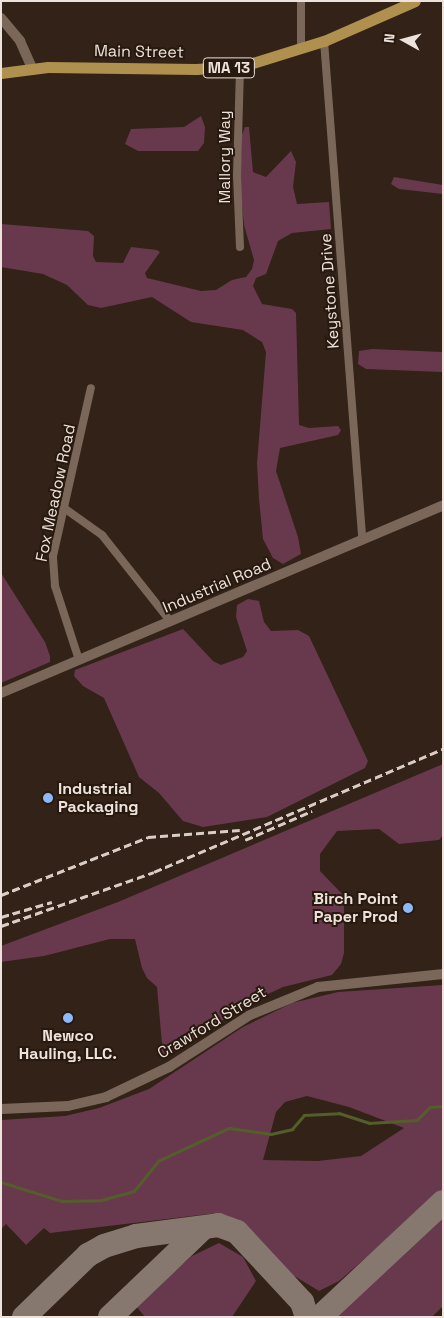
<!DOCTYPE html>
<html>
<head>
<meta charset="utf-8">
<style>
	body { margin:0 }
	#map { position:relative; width:444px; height:1318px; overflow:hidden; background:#322217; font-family:"Space Grotesk",sans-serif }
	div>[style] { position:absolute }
	.green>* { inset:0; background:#68394d }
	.stream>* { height:2.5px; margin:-1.25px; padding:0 1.25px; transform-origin:1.25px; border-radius:1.25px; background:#535e2a }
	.taxiway>* { height:24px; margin:-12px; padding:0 12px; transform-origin:12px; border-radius:12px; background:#86786e }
	.street>* { height:8px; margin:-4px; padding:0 4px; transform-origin:4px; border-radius:4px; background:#7a675a }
	.secondary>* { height:10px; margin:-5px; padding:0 5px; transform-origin:5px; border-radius:5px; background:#7a675a }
	.primary>* { height:11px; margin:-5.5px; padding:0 5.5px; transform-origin:5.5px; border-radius:5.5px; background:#af904e }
	.rail>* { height:2.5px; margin-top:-1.25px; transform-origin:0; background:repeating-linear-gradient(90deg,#d9cdc6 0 8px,transparent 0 12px) }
	.dots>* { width:14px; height:14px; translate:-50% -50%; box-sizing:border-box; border:2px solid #28190e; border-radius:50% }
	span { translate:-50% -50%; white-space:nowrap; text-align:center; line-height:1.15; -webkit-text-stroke:4px #28190e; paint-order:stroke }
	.shield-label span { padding:1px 4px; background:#28190e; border:1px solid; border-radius:4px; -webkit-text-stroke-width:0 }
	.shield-label { font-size:15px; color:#eee3dc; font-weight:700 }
	.street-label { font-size:16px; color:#eee3dc }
	.poi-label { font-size:16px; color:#eee3dc; font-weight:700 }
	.left { translate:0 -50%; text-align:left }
	.right { translate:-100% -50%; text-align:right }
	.frame { position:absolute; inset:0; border:2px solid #eee3dc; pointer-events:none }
	.north { position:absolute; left:379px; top:15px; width:50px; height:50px; -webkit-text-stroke:4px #28190e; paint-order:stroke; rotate:277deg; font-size:14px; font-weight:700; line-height:20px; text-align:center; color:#eee3dc }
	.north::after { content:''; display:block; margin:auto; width:18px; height:22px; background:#eee3dc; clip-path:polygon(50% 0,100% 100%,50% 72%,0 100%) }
</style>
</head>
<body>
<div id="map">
	<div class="green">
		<div style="clip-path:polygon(201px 116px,205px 127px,204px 143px,198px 151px,138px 151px,125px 144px,131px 129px,184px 127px)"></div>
		<div style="clip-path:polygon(245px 127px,249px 127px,253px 172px,266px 177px,291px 151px,296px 162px,293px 187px,297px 204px,329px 202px,331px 229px,292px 233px,278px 241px,266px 274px,256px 278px,253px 286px,262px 304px,292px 309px,296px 313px,299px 425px,309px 428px,338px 426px,341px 430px,338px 435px,280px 448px,276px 471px,298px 537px,301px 554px,283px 564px,273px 558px,263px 539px,259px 499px,257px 463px,266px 352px,262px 342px,243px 330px,191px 322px,152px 297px,101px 308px,88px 305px,67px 285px,43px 274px,1px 267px,1px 224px,88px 231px,94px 236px,93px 256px,96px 262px,123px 263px,131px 247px,157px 250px,160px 252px,145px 273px,147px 278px,201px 291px,216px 290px,232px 280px,246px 277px,252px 269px,254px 260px,244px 225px,240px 183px,242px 135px)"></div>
		<div style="clip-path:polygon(394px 177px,443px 185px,443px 194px,399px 189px,391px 184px)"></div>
		<div style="clip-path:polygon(372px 349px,443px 352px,443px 372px,366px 369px,358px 364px,359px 351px)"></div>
		<div style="clip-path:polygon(1px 573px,45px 642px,50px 656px,50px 662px,1px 683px)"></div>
		<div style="clip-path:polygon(248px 599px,259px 601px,264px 622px,271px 631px,298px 630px,309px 636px,368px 761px,365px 768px,267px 817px,203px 827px,183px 821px,159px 793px,139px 777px,104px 698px,83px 686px,74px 676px,75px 670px,183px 629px,213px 661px,221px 665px,243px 657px,247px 651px,236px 617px,237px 605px)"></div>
		<div style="clip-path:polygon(443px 764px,443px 835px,439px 840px,399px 844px,379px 829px,337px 831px,320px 854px,320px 871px,344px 896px,344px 953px,341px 964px,332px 975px,283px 987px,253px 1001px,165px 1057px,160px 1058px,162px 1044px,157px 987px,147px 978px,142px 968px,135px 939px,110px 939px,44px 956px,1px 962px,1px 946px,118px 902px)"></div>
		<div style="clip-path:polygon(evenodd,443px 985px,443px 1191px,339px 1281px,319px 1291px,291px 1274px,232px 1218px,217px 1213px,50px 1233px,44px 1228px,26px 1245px,6px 1224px,1px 1229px,1px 1120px,65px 1116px,99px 1108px,149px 1089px,243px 1027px,292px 1003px,338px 992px,443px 985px,307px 1096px,349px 1107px,404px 1128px,361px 1156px,318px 1161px,263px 1160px,276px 1112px,285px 1102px,307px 1096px)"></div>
		<div style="clip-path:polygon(443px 1216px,443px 1306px,432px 1317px,330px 1317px)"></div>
		<div style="clip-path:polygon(219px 1243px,243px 1257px,256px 1281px,232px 1317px,145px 1317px,135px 1305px,192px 1256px)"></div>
	</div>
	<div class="stream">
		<div style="left:1px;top:1182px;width:64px;rotate:17.3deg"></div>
		<div style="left:62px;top:1201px;width:39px;rotate:-1deg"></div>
		<div style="left:101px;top:1200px;width:34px;rotate:-15deg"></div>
		<div style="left:134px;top:1191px;width:38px;rotate:-51deg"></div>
		<div style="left:158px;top:1161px;width:78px;rotate:-24.9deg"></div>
		<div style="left:229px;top:1128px;width:42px;rotate:8.1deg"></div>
		<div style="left:271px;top:1134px;width:22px;rotate:-13deg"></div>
		<div style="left:292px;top:1129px;width:18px;rotate:-49deg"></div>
		<div style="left:304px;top:1115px;width:35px;rotate:-3deg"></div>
		<div style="left:339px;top:1113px;width:32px;rotate:18deg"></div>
		<div style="left:369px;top:1123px;width:48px;rotate:-3.6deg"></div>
		<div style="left:417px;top:1120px;width:18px;rotate:-45deg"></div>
		<div style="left:430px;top:1107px;width:13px;rotate:-4deg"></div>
	</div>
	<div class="taxiway">
		<div style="left:24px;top:1317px;width:89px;rotate:-44.1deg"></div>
		<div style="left:88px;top:1255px;width:18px;rotate:-29deg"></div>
		<div style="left:104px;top:1246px;width:34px;rotate:-17deg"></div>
		<div style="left:136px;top:1236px;width:83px;rotate:-7.6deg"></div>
		<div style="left:218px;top:1225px;width:20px;rotate:20deg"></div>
		<div style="left:237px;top:1232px;width:96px;rotate:47.1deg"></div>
		<div style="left:302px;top:1302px;width:16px;rotate:72deg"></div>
		<div style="left:110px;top:1317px;width:129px;rotate:-43.7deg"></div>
		<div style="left:320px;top:1317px;width:168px;rotate:-43.1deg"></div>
	</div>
	<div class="street">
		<div style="left:301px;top:1px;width:47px;rotate:90deg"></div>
		<div style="left:324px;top:41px;width:499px;rotate:85.6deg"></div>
		<div style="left:240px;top:247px;width:71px;rotate:-92.4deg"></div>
		<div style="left:237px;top:176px;width:110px;rotate:-88.4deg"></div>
		<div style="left:64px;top:508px;width:47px;rotate:35.4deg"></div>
		<div style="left:102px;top:535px;width:111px;rotate:51.6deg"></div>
		<div style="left:79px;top:660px;width:78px;rotate:-108deg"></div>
		<div style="left:55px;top:586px;width:30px;rotate:-94deg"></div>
		<div style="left:53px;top:556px;width:172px;rotate:-77.3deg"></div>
	</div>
	<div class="secondary">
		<div style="left:1px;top:18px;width:30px;rotate:50deg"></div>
		<div style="left:20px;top:41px;width:30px;rotate:66deg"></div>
		<div style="left:1px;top:693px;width:480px;rotate:-23deg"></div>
		<div style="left:1px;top:1109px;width:67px;rotate:-2.6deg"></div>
		<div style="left:68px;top:1106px;width:39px;rotate:-13deg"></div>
		<div style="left:106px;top:1097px;width:70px;rotate:-25.5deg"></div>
		<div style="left:169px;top:1067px;width:96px;rotate:-32.7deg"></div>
		<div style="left:250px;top:1015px;width:74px;rotate:-22.4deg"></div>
		<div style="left:318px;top:987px;width:126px;rotate:-5.9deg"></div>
	</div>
	<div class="primary">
		<div style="left:1px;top:73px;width:47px;rotate:-7.3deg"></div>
		<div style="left:48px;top:67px;width:148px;rotate:0.8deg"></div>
		<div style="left:196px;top:69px;width:47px;rotate:-3.7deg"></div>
		<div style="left:243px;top:66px;width:85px;rotate:-17.2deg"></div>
		<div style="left:324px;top:41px;width:99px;rotate:-23.7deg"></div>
	</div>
	<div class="rail">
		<div style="left:245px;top:840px;width:73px;rotate:-23.4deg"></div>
		<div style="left:1px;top:895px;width:158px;rotate:-21.5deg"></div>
		<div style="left:148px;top:837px;width:92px;rotate:-4.4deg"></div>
		<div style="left:1px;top:917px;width:53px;rotate:-16.4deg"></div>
		<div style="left:1px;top:926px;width:162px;rotate:-19.4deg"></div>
		<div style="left:154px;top:872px;width:314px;rotate:-23.1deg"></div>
	</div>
	<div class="dots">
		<div style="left:48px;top:798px;background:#8db9fc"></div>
		<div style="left:408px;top:908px;background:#8db9fc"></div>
		<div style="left:68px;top:1018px;background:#8db9fc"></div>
	</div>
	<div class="shield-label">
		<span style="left:229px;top:68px">MA 13</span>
	</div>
	<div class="street-label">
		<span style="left:139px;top:52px;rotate:1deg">Main Street</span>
		<span style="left:225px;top:157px;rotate:-90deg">Mallory Way</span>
		<span style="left:330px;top:291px;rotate:-94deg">Keystone Drive</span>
		<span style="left:56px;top:493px;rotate:-78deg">Fox Meadow Road</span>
		<span style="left:217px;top:586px;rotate:-23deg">Industrial Road</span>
		<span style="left:212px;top:1023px;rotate:-31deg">Crawford Street</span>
	</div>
	<div class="poi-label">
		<span class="left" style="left:58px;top:798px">Industrial<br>Packaging</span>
		<span class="right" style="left:398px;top:908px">Birch Point<br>Paper Prod</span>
		<span style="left:68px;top:1045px">Newco<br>Hauling, LLC.</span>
	</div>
	<div class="frame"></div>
	<div class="north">N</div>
</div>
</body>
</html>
